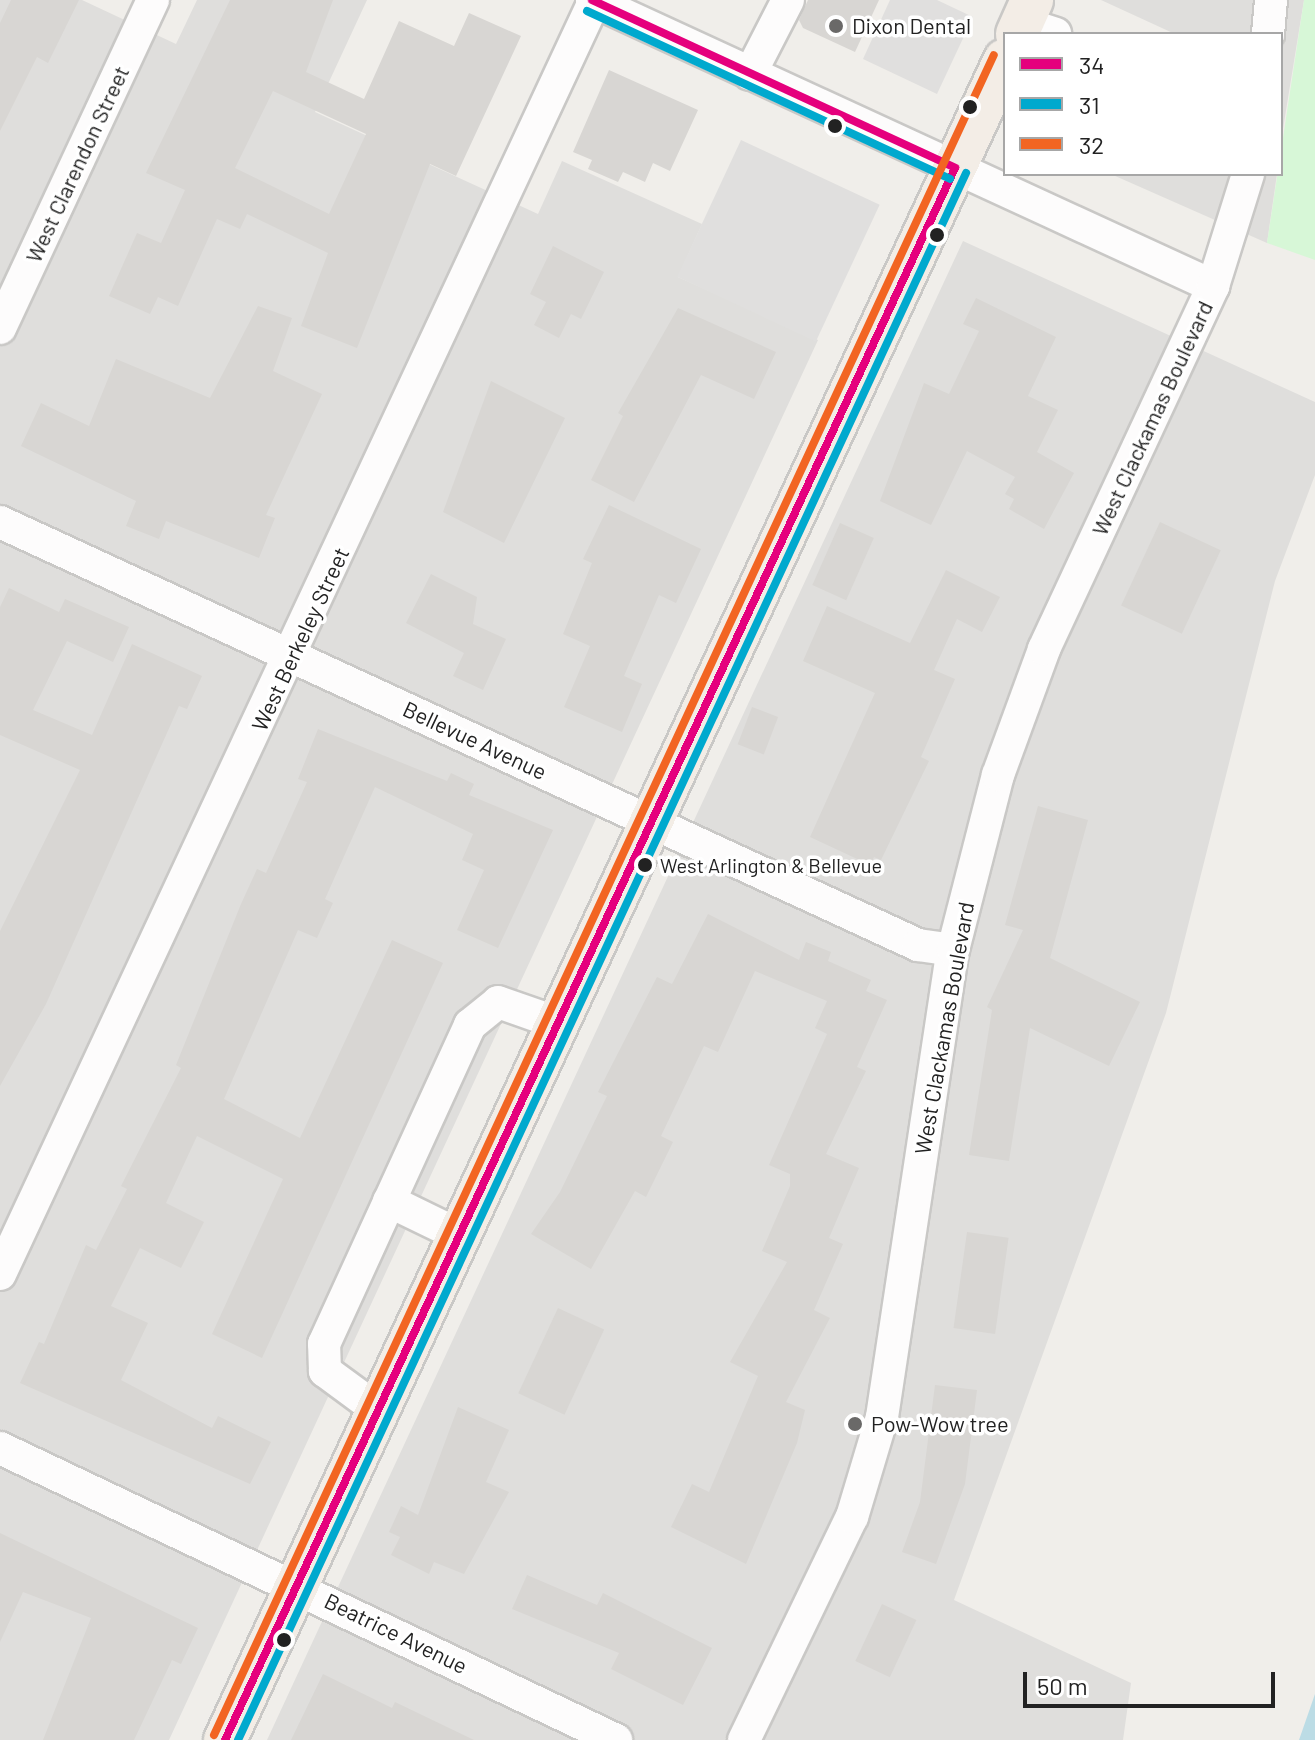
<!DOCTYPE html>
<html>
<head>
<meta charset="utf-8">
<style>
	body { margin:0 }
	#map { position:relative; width:1315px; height:1740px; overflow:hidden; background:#f0eeea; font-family:Barlow,sans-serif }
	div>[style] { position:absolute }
	.residential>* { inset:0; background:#dfdedc }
	.park>* { inset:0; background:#d7f7d7 }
	.parking>* { inset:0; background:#e0dfde; transform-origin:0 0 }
	.water>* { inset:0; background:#bcdce5 }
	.building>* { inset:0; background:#d8d6d3; transform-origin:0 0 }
	.roads { filter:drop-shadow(2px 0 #c9c8c6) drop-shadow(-2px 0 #c9c8c6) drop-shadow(0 2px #c9c8c6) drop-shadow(0 -2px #c9c8c6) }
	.minor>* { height:32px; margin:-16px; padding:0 16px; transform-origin:16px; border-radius:16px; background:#fdfcfc }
	.major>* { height:42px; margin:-21px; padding:0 21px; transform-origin:21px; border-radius:21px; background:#f3ede6 }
	.bus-1>* { height:8px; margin:-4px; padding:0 4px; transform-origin:4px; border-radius:4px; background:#e5007d }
	.bus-2>* { height:8px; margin:-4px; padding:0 4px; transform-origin:4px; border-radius:4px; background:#00a9ce }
	.bus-3>* { height:8px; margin:-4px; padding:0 4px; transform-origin:4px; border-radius:4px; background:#f26522 }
	.dots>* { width:22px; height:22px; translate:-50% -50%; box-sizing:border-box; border:4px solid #fff; border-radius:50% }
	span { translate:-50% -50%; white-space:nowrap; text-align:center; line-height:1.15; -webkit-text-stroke:7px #fff; paint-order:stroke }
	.bus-label { font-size:20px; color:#222 }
	.left { translate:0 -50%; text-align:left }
	.poi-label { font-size:22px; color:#222 }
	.street-label { font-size:22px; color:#222 }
	.legend { position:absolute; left:1003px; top:32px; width:280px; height:144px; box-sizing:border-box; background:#fff; border:2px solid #a7a7a7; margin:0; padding:10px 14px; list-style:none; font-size:24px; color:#222 }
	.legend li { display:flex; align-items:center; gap:16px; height:40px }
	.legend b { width:40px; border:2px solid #a7a7a7 }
	.scale { position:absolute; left:1023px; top:1672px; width:252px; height:36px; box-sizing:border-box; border:4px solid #222; border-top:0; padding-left:10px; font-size:24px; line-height:28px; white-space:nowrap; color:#222; -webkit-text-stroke:6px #fff; paint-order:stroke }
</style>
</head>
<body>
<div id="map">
	<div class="residential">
		<div style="clip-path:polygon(0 0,82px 0,176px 44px,197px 0,367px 0,315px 112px,538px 214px,562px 161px,702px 224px,678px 277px,818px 340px,169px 1740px,0 1740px)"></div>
		<div style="clip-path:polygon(1101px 0,1304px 0,1281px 141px,1281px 34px,1175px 34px)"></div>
		<div style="clip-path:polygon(1277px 174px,1267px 243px,1113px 175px,1113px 174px)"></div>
		<div style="clip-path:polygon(963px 241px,1315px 402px,1315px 475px,1275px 581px,1166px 1013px,954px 1600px,1131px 1683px,1123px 1740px,267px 1740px)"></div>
	</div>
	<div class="park">
		<div style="clip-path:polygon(1304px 0,1315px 0,1315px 260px,1267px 243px)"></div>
	</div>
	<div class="parking">
		<div style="clip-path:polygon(890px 0,937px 0,973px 17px,937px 94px,863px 59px)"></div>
		<div style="left:741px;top:140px;width:153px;height:151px;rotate:25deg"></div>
	</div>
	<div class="water">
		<div style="clip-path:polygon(1315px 1694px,1315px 1740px,1299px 1740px)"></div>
	</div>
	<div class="building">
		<div style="clip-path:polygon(11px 0,79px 0,48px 63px,37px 57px,0 131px,0 23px)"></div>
		<div style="clip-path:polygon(evenodd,230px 0,333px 0,306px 72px,364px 99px,399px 21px,454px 46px,469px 13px,521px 36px,456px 176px,430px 164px,357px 348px,301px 326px,328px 253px,247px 214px,240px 229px,217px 219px,178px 306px,158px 297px,150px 314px,109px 296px,137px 233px,161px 243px,185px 190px,146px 173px,230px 0,273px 91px,366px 134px,329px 214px,235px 168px,273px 91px)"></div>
		<div style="clip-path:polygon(808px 0,879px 0,855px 52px,803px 28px,799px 20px)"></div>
		<div style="clip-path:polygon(609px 70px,698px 110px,670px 171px,653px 163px,645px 182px,623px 172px,618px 182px,588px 169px,592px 160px,573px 152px)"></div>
		<div style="clip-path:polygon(553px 246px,604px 272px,581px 319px,571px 314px,559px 338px,534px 325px,546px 302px,530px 294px)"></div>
		<div style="clip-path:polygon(976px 298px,1056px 337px,1028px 396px,1058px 410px,1037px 452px,1074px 473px,1044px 529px,1009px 509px,1014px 499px,1005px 494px,1015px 477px,967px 451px,931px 525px,880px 501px,924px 383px,949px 394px,979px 331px,963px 324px)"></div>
		<div style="clip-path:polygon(258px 306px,292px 318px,273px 371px,322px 394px,266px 515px,275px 518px,259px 558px,166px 521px,159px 539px,126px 526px,136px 501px,21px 446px,41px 403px,89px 426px,116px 359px,210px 398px)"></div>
		<div style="clip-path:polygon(678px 308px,776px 352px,754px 399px,701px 375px,634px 502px,591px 480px,623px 416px,618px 413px)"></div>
		<div style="clip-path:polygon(491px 381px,565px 418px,504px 543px,443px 512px)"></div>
		<div style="clip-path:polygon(609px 505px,701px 549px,676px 603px,659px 595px,624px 676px,642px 684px,622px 732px,564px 707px,590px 646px,563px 634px,592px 563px,583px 559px)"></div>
		<div style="left:1160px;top:522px;width:67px;height:92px;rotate:25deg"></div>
		<div style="left:840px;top:523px;width:37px;height:68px;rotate:24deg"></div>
		<div style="clip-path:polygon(946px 570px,1000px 597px,982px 632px,957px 619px,934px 670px,955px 679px,921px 757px,929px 761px,881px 860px,874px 857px,870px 865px,810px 837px,875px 693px,803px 661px,827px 606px,910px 643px)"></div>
		<div style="clip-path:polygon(431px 574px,477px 597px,473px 624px,506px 639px,483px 690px,453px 676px,464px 653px,406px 623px)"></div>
		<div style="clip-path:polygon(9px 588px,59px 612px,65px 599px,129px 627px,113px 662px,67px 641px,33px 710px,92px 735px,132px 644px,202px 676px,187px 709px,179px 706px,46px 1004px,0 1086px,0 931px,80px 770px,0 735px,0 607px)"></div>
		<div style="left:752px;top:707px;width:28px;height:40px;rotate:21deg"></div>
		<div style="clip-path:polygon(318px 729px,447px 781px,451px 773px,474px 784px,469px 795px,553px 830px,498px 948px,457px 930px,484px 870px,462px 860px,473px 834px,375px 787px,325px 899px,333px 903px,317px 938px,298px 930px,224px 1099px,300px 1138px,392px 940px,443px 963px,262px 1358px,212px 1334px,283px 1179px,197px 1136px,166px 1203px,204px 1222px,181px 1268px,140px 1248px,111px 1306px,148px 1323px,121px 1380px,212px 1428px,218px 1416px,271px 1442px,250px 1484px,20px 1383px,39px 1342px,44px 1344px,86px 1245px,96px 1250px,127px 1189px,121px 1186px,181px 1068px,176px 1065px,241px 904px,257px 869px,266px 873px,307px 782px,298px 779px)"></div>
		<div style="clip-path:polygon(1038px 806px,1088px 820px,1050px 958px,1140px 1002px,1109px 1066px,1030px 1028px,1009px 1161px,969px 1155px,992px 1010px,987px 1007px,1023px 930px,1005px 925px)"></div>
		<div style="clip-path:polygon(708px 914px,799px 960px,806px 942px,831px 952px,828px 961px,871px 980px,866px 991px,887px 1000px,857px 1067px,866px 1071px,826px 1154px,859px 1168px,829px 1238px,843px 1244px,814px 1310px,830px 1318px,786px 1402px,805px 1410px,797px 1443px,746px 1564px,671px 1527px,692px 1484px,709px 1492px,758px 1376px,730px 1362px,787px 1262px,762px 1251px,790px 1186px,790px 1174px,769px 1165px,827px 1034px,815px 1028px,827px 1001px,755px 971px,718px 1052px,704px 1046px,661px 1136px,673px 1142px,646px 1197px,635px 1191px,591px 1269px,531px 1234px,560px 1192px,607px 1096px,598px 1092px,657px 977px,672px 984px)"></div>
		<div style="left:967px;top:1232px;width:42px;height:97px;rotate:8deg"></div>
		<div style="left:558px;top:1308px;width:51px;height:94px;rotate:25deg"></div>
		<div style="clip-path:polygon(935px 1385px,977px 1390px,965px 1484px,936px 1564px,902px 1552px,920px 1502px)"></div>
		<div style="clip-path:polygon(458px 1407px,509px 1430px,486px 1482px,509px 1492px,464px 1574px,434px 1562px,429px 1574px,391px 1555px,400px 1537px,389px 1532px,401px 1506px,418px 1515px)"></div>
		<div style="clip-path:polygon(0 1533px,198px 1628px,181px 1664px,172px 1660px,134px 1740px,43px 1740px,91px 1618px,23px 1592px,0 1642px)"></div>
		<div style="clip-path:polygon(527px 1575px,597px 1605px,603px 1593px,712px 1648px,683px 1705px,611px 1669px,619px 1653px,512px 1609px)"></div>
		<div style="left:882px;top:1604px;width:38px;height:63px;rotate:25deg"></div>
		<div style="clip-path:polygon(323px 1674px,392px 1708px,395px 1702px,474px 1740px,291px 1740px)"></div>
	</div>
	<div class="roads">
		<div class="minor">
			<div style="left:592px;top:0;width:684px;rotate:24.73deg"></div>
			<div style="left:1022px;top:23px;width:35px;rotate:18deg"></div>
			<div style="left:1268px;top:34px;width:34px;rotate:-85deg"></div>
			<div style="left:750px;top:74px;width:83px;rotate:-62.8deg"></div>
			<div style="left:0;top:328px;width:362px;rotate:-65deg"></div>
			<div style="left:0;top:522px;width:1011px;rotate:24.74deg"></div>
			<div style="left:918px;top:945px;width:35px;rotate:8deg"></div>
			<div style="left:389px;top:1201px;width:78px;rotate:25.9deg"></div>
			<div style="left:0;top:1274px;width:1406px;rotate:-64.97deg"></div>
			<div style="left:378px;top:1410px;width:66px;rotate:-143.7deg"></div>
			<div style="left:325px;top:1371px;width:27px;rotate:-92deg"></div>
			<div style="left:324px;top:1344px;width:351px;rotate:-65.4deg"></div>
			<div style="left:470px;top:1025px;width:36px;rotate:-39deg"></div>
			<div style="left:498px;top:1002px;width:64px;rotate:19.3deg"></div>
			<div style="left:0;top:1448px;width:682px;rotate:25.36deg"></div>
			<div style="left:744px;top:1740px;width:248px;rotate:-64.2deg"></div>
			<div style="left:852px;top:1517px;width:104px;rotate:-73.3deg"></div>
			<div style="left:882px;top:1417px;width:472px;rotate:-81.4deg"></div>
			<div style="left:953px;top:950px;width:181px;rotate:-75.6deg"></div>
			<div style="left:998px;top:775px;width:134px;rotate:-69.9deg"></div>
			<div style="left:1044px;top:649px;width:400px;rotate:-65deg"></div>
			<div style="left:1213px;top:286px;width:117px;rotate:-72.6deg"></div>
		</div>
		<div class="major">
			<div style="left:1017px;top:34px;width:37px;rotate:-66deg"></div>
			<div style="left:225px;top:1740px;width:1852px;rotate:-65.1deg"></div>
		</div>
	</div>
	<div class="bus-1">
		<div style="left:592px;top:0;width:400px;rotate:24.8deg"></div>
		<div style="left:225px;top:1740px;width:1733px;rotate:-65.09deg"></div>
	</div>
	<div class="bus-2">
		<div style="left:587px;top:11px;width:400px;rotate:24.8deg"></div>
		<div style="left:238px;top:1740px;width:1728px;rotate:-65.08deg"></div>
	</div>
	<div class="bus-3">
		<div style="left:214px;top:1735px;width:1852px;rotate:-65.1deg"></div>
	</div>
	<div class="dots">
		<div style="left:836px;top:26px;background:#6a6968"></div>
		<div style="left:970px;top:107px;background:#222"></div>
		<div style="left:835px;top:126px;background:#222"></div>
		<div style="left:937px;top:235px;background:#222"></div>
		<div style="left:645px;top:865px;background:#222"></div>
		<div style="left:855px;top:1424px;background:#6a6968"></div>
		<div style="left:284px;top:1640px;background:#222"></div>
	</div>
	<div class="bus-label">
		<span class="left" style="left:660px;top:865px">West Arlington &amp; Bellevue</span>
	</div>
	<div class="poi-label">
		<span class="left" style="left:852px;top:26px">Dixon Dental</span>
		<span class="left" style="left:871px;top:1424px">Pow-Wow tree</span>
	</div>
	<div class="street-label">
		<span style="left:77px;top:164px;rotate:-65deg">West Clarendon Street</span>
		<span style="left:1152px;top:418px;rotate:-65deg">West Clackamas Boulevard</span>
		<span style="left:300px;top:639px;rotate:-65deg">West Berkeley Street</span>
		<span style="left:475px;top:740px;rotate:25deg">Bellevue Avenue</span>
		<span style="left:944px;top:1028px;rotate:-80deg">West Clackamas Boulevard</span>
		<span style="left:396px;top:1633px;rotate:26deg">Beatrice Avenue</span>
	</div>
	<ul class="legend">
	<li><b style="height:10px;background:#e5007d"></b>34</li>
	<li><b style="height:10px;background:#00a9ce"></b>31</li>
	<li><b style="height:10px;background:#f26522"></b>32</li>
	</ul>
	<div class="scale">50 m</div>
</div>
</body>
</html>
